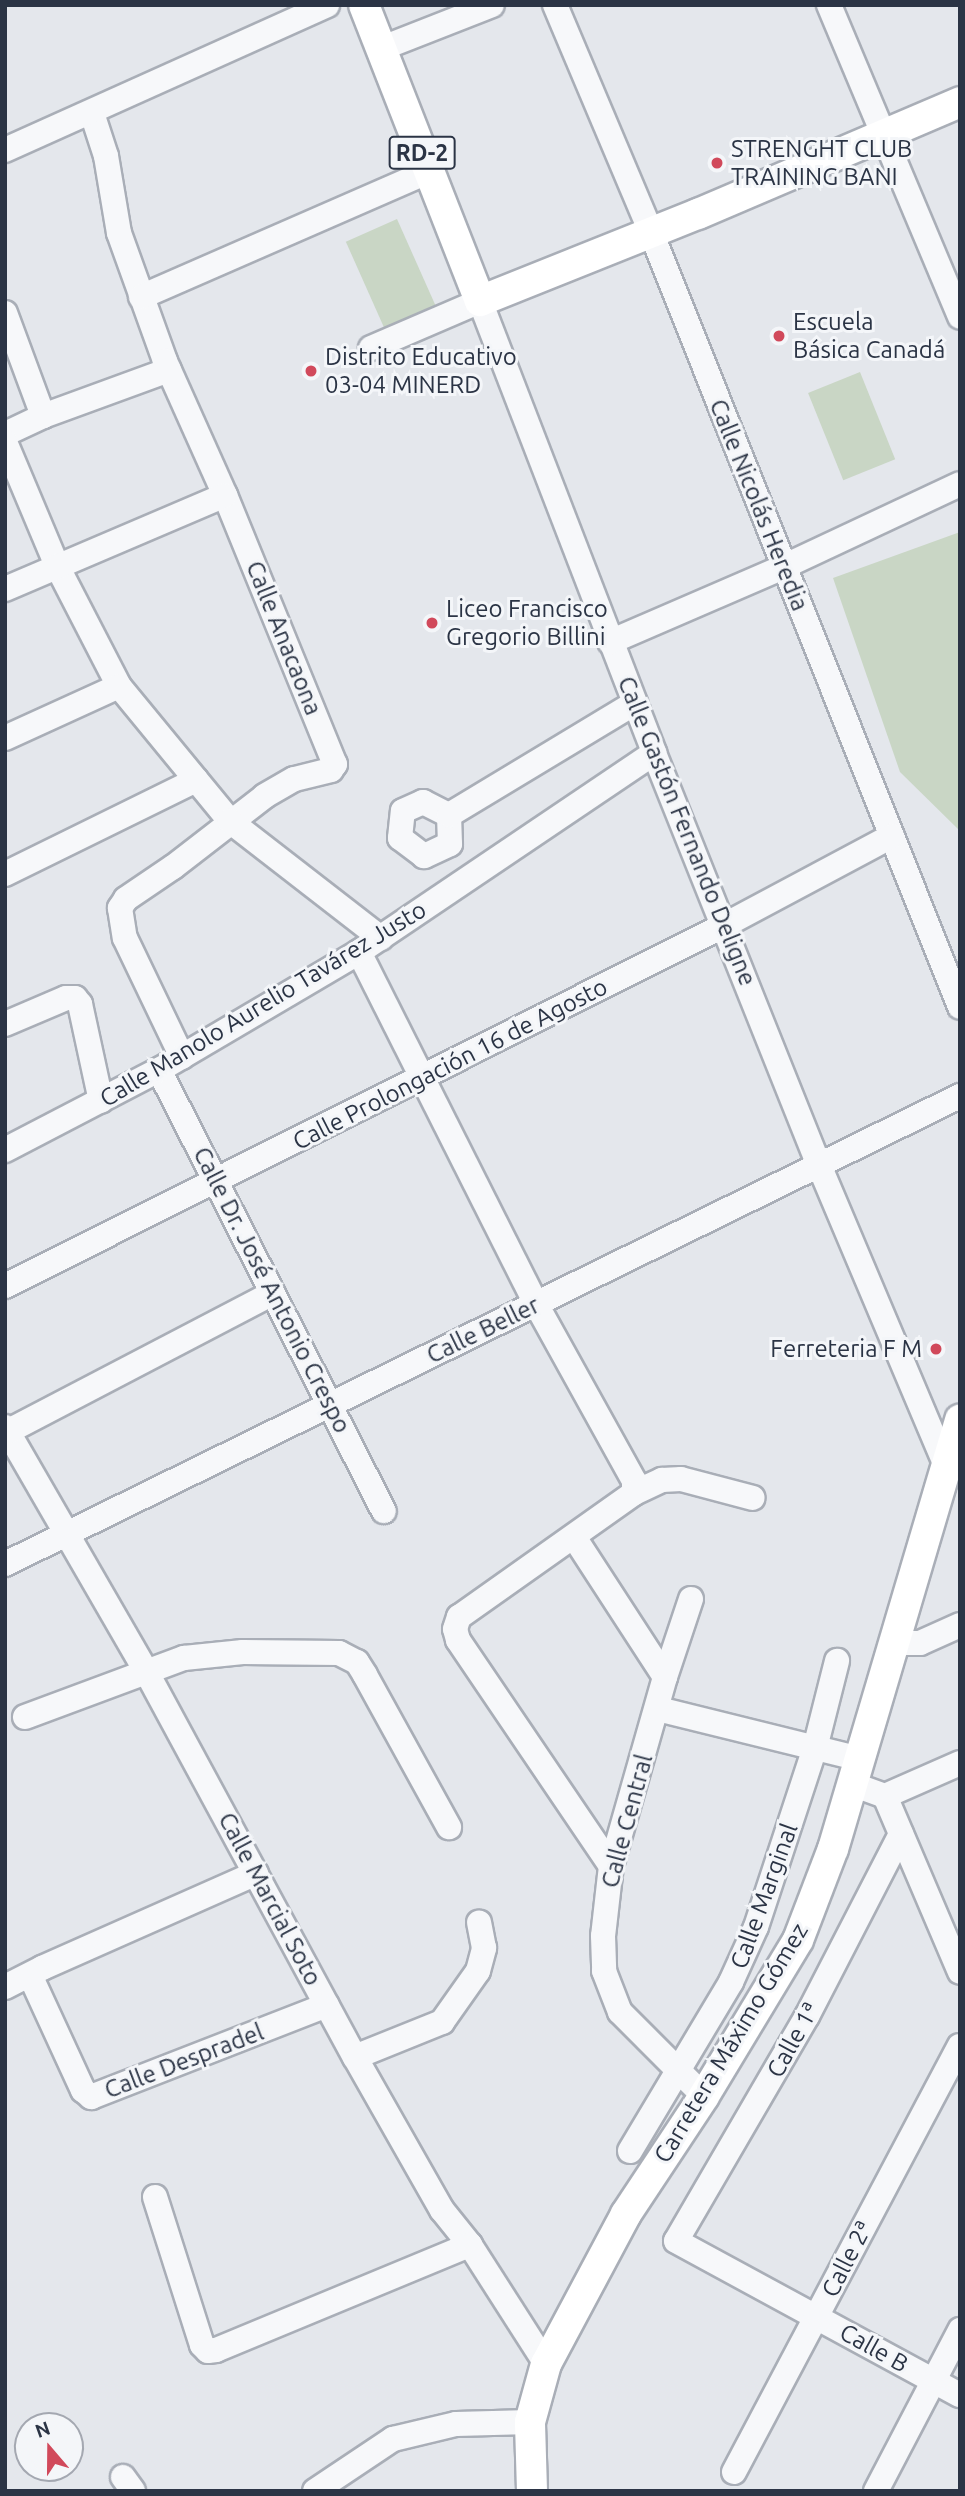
<!DOCTYPE html>
<html>
<head>
<meta charset="utf-8">
<style>
	body { margin:0 }
	#map { position:relative; width:965px; height:2496px; overflow:hidden; background:#e4e7ec; font-family:Ubuntu,sans-serif }
	div>[style] { position:absolute }
	.green>* { inset:0; background:#c9d6c5; transform-origin:0 0 }
	.roads { filter:drop-shadow(2px 0 #a9aeb7) drop-shadow(-2px 0 #a9aeb7) drop-shadow(0 2px #a9aeb7) drop-shadow(0 -2px #a9aeb7) }
	.minor>* { height:24px; margin:-12px; padding:0 12px; transform-origin:12px; border-radius:12px; background:#f7f8fa }
	.major>* { height:30px; margin:-15px; padding:0 15px; transform-origin:15px; border-radius:15px; background:#fff }
	.dots>* { width:19px; height:19px; translate:-50% -50%; box-sizing:border-box; border:4px solid #f4f6f9; border-radius:50% }
	span { translate:-50% -50%; white-space:nowrap; text-align:center; line-height:1.15; -webkit-text-stroke:6px #f4f6f9; paint-order:stroke }
	.shield-label span { padding:2px 5px; background:#f4f6f9; border:2px solid; border-radius:5px; -webkit-text-stroke-width:0 }
	.shield-label { font-size:23px; color:#2b3445; font-weight:700 }
	.poi-label { font-size:24px; color:#2b3445 }
	.left { translate:0 -50%; text-align:left }
	.right { translate:-100% -50%; text-align:right }
	.street-label { font-size:24px; color:#2b3445 }
	.frame { position:absolute; inset:0; border:7px solid #2b3445; pointer-events:none }
	.north { position:absolute; left:14px; top:2412px; width:70px; height:70px; box-sizing:border-box; background:#f4f6f9; border:2px solid #a4a8b1; border-radius:50%; rotate:340deg; font-size:19px; font-weight:700; line-height:28px; text-align:center; color:#2b3445 }
	.north::after { content:''; display:block; margin:auto; width:24px; height:32px; background:#d1495b; clip-path:polygon(50% 0,100% 100%,50% 72%,0 100%) }
</style>
</head>
<body>
<div id="map">
	<div class="green">
		<div style="left:397px;top:219px;width:95px;height:56px;rotate:66deg"></div>
		<div style="left:860px;top:372px;width:94px;height:56px;rotate:68deg"></div>
		<div style="clip-path:polygon(960px 532px,960px 831px,900px 772px,833px 578px)"></div>
	</div>
	<div class="roads">
		<div class="minor">
			<div style="left:555px;top:5px;width:246px;rotate:67.1deg"></div>
			<div style="left:651px;top:232px;width:834px;rotate:68.26deg"></div>
			<div style="left:829px;top:5px;width:338px;rotate:67.2deg"></div>
			<div style="left:380px;top:49px;width:120px;rotate:-21.4deg"></div>
			<div style="left:92px;top:113px;width:45px;rotate:72deg"></div>
			<div style="left:106px;top:156px;width:78px;rotate:80.4deg"></div>
			<div style="left:119px;top:233px;width:136px;rotate:70.2deg"></div>
			<div style="left:165px;top:361px;width:147px;rotate:65.9deg"></div>
			<div style="left:225px;top:495px;width:291px;rotate:67.8deg"></div>
			<div style="left:335px;top:764px;width:7px;rotate:124deg"></div>
			<div style="left:331px;top:770px;width:38px;rotate:166deg"></div>
			<div style="left:294px;top:779px;width:34px;rotate:150deg"></div>
			<div style="left:265px;top:796px;width:116px;rotate:142.3deg"></div>
			<div style="left:173px;top:867px;width:57px;rotate:145.8deg"></div>
			<div style="left:126px;top:899px;width:11px;rotate:124deg"></div>
			<div style="left:120px;top:908px;width:30px;rotate:81deg"></div>
			<div style="left:125px;top:938px;width:132px;rotate:64.4deg"></div>
			<div style="left:5px;top:150px;width:353px;rotate:-24.2deg"></div>
			<div style="left:141px;top:297px;width:314px;rotate:-23.6deg"></div>
			<div style="left:5px;top:313px;width:110px;rotate:69.7deg"></div>
			<div style="left:371px;top:348px;width:119px;rotate:-23.3deg"></div>
			<div style="left:480px;top:301px;width:484px;rotate:68.9deg"></div>
			<div style="left:654px;top:753px;width:444px;rotate:68.2deg"></div>
			<div style="left:819px;top:1165px;width:326px;rotate:67.1deg"></div>
			<div style="left:946px;top:1465px;width:10px;rotate:-17deg"></div>
			<div style="left:5px;top:434px;width:42px;rotate:-25.3deg"></div>
			<div style="left:43px;top:416px;width:134px;rotate:-20.1deg"></div>
			<div style="left:5px;top:442px;width:134px;rotate:67.2deg"></div>
			<div style="left:57px;top:566px;width:135px;rotate:62.7deg"></div>
			<div style="left:119px;top:686px;width:175px;rotate:50.6deg"></div>
			<div style="left:230px;top:821px;width:191px;rotate:37.8deg"></div>
			<div style="left:5px;top:589px;width:239px;rotate:-23.1deg"></div>
			<div style="left:610px;top:642px;width:189px;rotate:-23.4deg"></div>
			<div style="left:783px;top:567px;width:195px;rotate:-25.1deg"></div>
			<div style="left:5px;top:738px;width:125px;rotate:-24.5deg"></div>
			<div style="left:423px;top:802px;width:29px;rotate:27deg"></div>
			<div style="left:449px;top:815px;width:29px;rotate:88deg"></div>
			<div style="left:450px;top:844px;width:29px;rotate:155deg"></div>
			<div style="left:424px;top:856px;width:30px;rotate:-143deg"></div>
			<div style="left:400px;top:838px;width:27px;rotate:-84deg"></div>
			<div style="left:403px;top:811px;width:22px;rotate:-24deg"></div>
			<div style="left:449px;top:815px;width:217px;rotate:-31.1deg"></div>
			<div style="left:5px;top:874px;width:213px;rotate:-26.2deg"></div>
			<div style="left:359px;top:952px;width:394px;rotate:63.3deg"></div>
			<div style="left:536px;top:1304px;width:202px;rotate:61deg"></div>
			<div style="left:634px;top:1481px;width:12px;rotate:90deg"></div>
			<div style="left:5px;top:1024px;width:66px;rotate:-23.1deg"></div>
			<div style="left:66px;top:998px;width:9px"></div>
			<div style="left:75px;top:998px;width:8px;rotate:50deg"></div>
			<div style="left:80px;top:1004px;width:99px;rotate:77.8deg"></div>
			<div style="left:159px;top:1070px;width:495px;rotate:63deg"></div>
			<div style="left:5px;top:1150px;width:174px;rotate:-27.5deg"></div>
			<div style="left:159px;top:1070px;width:232px;rotate:-30.5deg"></div>
			<div style="left:359px;top:952px;width:356px;rotate:-34deg"></div>
			<div style="left:5px;top:1286px;width:805px;rotate:-26.63deg"></div>
			<div style="left:725px;top:925px;width:189px;rotate:-28.1deg"></div>
			<div style="left:5px;top:1427px;width:282px;rotate:60deg"></div>
			<div style="left:146px;top:1671px;width:439px;rotate:61.6deg"></div>
			<div style="left:355px;top:2057px;width:176px;rotate:60.4deg"></div>
			<div style="left:442px;top:2210px;width:45px;rotate:51.3deg"></div>
			<div style="left:470px;top:2245px;width:141px;rotate:57.4deg"></div>
			<div style="left:5px;top:1433px;width:302px;rotate:-27.6deg"></div>
			<div style="left:574px;top:1537px;width:167px;rotate:57deg"></div>
			<div style="left:5px;top:1564px;width:1064px;rotate:-26.11deg"></div>
			<div style="left:691px;top:1599px;width:82px;rotate:108.4deg"></div>
			<div style="left:665px;top:1677px;width:197px;rotate:105.9deg"></div>
			<div style="left:611px;top:1866px;width:70px;rotate:96.5deg"></div>
			<div style="left:603px;top:1936px;width:35px;rotate:88deg"></div>
			<div style="left:604px;top:1971px;width:44px;rotate:68.7deg"></div>
			<div style="left:620px;top:2012px;width:119px;rotate:45deg"></div>
			<div style="left:894px;top:1643px;width:26px"></div>
			<div style="left:920px;top:1643px;width:44px;rotate:-24.2deg"></div>
			<div style="left:658px;top:1709px;width:208px;rotate:13.9deg"></div>
			<div style="left:25px;top:1717px;width:170px;rotate:-20.4deg"></div>
			<div style="left:184px;top:1658px;width:59px;rotate:-5.8deg"></div>
			<div style="left:243px;top:1652px;width:96px;rotate:0.6deg"></div>
			<div style="left:339px;top:1653px;width:20px;rotate:27deg"></div>
			<div style="left:357px;top:1662px;width:15px;rotate:58deg"></div>
			<div style="left:365px;top:1675px;width:174px;rotate:61.1deg"></div>
			<div style="left:852px;top:1784px;width:35px;rotate:20deg"></div>
			<div style="left:885px;top:1796px;width:82px;rotate:-23.7deg"></div>
			<div style="left:885px;top:1796px;width:191px;rotate:66.9deg"></div>
			<div style="left:901px;top:1834px;width:205px;rotate:117.3deg"></div>
			<div style="left:807px;top:2016px;width:260px;rotate:120.2deg"></div>
			<div style="left:676px;top:2241px;width:323px;rotate:28.5deg"></div>
			<div style="left:611px;top:1866px;width:273px;rotate:-124.1deg"></div>
			<div style="left:458px;top:1640px;width:11px;rotate:-105deg"></div>
			<div style="left:455px;top:1629px;width:13px;rotate:-72deg"></div>
			<div style="left:459px;top:1617px;width:214px;rotate:-35.3deg"></div>
			<div style="left:634px;top:1493px;width:31px;rotate:-25deg"></div>
			<div style="left:662px;top:1480px;width:19px;rotate:-3deg"></div>
			<div style="left:681px;top:1479px;width:74px;rotate:14.8deg"></div>
			<div style="left:30px;top:1975px;width:127px;rotate:65.3deg"></div>
			<div style="left:83px;top:2090px;width:11px;rotate:41deg"></div>
			<div style="left:91px;top:2097px;width:253px;rotate:-21.3deg"></div>
			<div style="left:5px;top:1987px;width:42px;rotate:-27.2deg"></div>
			<div style="left:42px;top:1968px;width:234px;rotate:-23.9deg"></div>
			<div style="left:355px;top:2057px;width:94px;rotate:-21.9deg"></div>
			<div style="left:442px;top:2022px;width:62px;rotate:-54.8deg"></div>
			<div style="left:478px;top:1971px;width:24px;rotate:-75deg"></div>
			<div style="left:484px;top:1948px;width:26px;rotate:-101deg"></div>
			<div style="left:630px;top:2151px;width:197px;rotate:-59.1deg"></div>
			<div style="left:731px;top:1982px;width:60px;rotate:-65.6deg"></div>
			<div style="left:756px;top:1927px;width:188px;rotate:-71.8deg"></div>
			<div style="left:815px;top:1748px;width:90px;rotate:-75.8deg"></div>
			<div style="left:155px;top:2197px;width:155px;rotate:72.4deg"></div>
			<div style="left:202px;top:2345px;width:8px;rotate:45deg"></div>
			<div style="left:208px;top:2351px;width:8px;rotate:-7deg"></div>
			<div style="left:216px;top:2350px;width:275px;rotate:-22.5deg"></div>
			<div style="left:734px;top:2472px;width:482px;rotate:-62.1deg"></div>
			<div style="left:123px;top:2477px;width:17px;rotate:54deg"></div>
			<div style="left:315px;top:2491px;width:94px;rotate:-33.7deg"></div>
			<div style="left:393px;top:2439px;width:65px;rotate:-13.4deg"></div>
			<div style="left:456px;top:2424px;width:74px;rotate:-1.5deg"></div>
			<div style="left:876px;top:2491px;width:182px;rotate:-62.4deg"></div>
		</div>
		<div class="major">
			<div style="left:364px;top:5px;width:318px;rotate:68.6deg"></div>
			<div style="left:480px;top:301px;width:235px;rotate:-21.8deg"></div>
			<div style="left:698px;top:214px;width:285px;rotate:-23.1deg"></div>
			<div style="left:532px;top:2491px;width:69px;rotate:-91.7deg"></div>
			<div style="left:530px;top:2422px;width:60px;rotate:-74.6deg"></div>
			<div style="left:546px;top:2364px;width:170px;rotate:-61.9deg"></div>
			<div style="left:626px;top:2214px;width:141px;rotate:-56.5deg"></div>
			<div style="left:704px;top:2096px;width:182px;rotate:-58.9deg"></div>
			<div style="left:798px;top:1940px;width:97px;rotate:-69deg"></div>
			<div style="left:833px;top:1849px;width:448px;rotate:-73.5deg"></div>
		</div>
	</div>
	<div class="dots">
		<div style="left:717px;top:163px;background:#d1495b"></div>
		<div style="left:779px;top:336px;background:#d1495b"></div>
		<div style="left:311px;top:371px;background:#d1495b"></div>
		<div style="left:432px;top:623px;background:#d1495b"></div>
		<div style="left:936px;top:1349px;background:#d1495b"></div>
	</div>
	<div class="shield-label">
		<span style="left:422px;top:153px">RD-2</span>
	</div>
	<div class="poi-label">
		<span class="left" style="left:731px;top:163px">STRENGHT CLUB<br>TRAINING BANI</span>
		<span class="left" style="left:793px;top:336px">Escuela<br>Básica Canadá</span>
		<span class="left" style="left:325px;top:371px">Distrito Educativo<br>03-04 MINERD</span>
		<span class="left" style="left:446px;top:623px">Liceo Francisco<br>Gregorio Billini</span>
		<span class="right" style="left:922px;top:1349px">Ferreteria F M</span>
	</div>
	<div class="street-label">
		<span style="left:759px;top:505px;rotate:68deg">Calle Nicolás Heredia</span>
		<span style="left:284px;top:638px;rotate:68deg">Calle Anacaona</span>
		<span style="left:687px;top:831px;rotate:68deg">Calle Gastón Fernando Deligne</span>
		<span style="left:263px;top:1004px;rotate:-31deg">Calle Manolo Aurelio Tavárez Justo</span>
		<span style="left:450px;top:1064px;rotate:-27deg">Calle Prolongación 16 de Agosto</span>
		<span style="left:272px;top:1290px;rotate:63deg">Calle Dr. José Antonio Crespo</span>
		<span style="left:483px;top:1330px;rotate:-26deg">Calle Beller</span>
		<span style="left:627px;top:1821px;rotate:-75deg">Calle Central</span>
		<span style="left:764px;top:1896px;rotate:-70deg">Calle Marginal</span>
		<span style="left:270px;top:1899px;rotate:62deg">Calle Marcial Soto</span>
		<span style="left:793px;top:2040px;rotate:-61deg">Calle 1ª</span>
		<span style="left:731px;top:2043px;rotate:-59deg">Carretera Máximo Gómez</span>
		<span style="left:184px;top:2061px;rotate:-21deg">Calle Despradel</span>
		<span style="left:847px;top:2259px;rotate:-63deg">Calle 2ª</span>
		<span style="left:874px;top:2348px;rotate:29deg">Calle B</span>
	</div>
	<div class="frame"></div>
	<div class="north">N</div>
</div>
</body>
</html>
